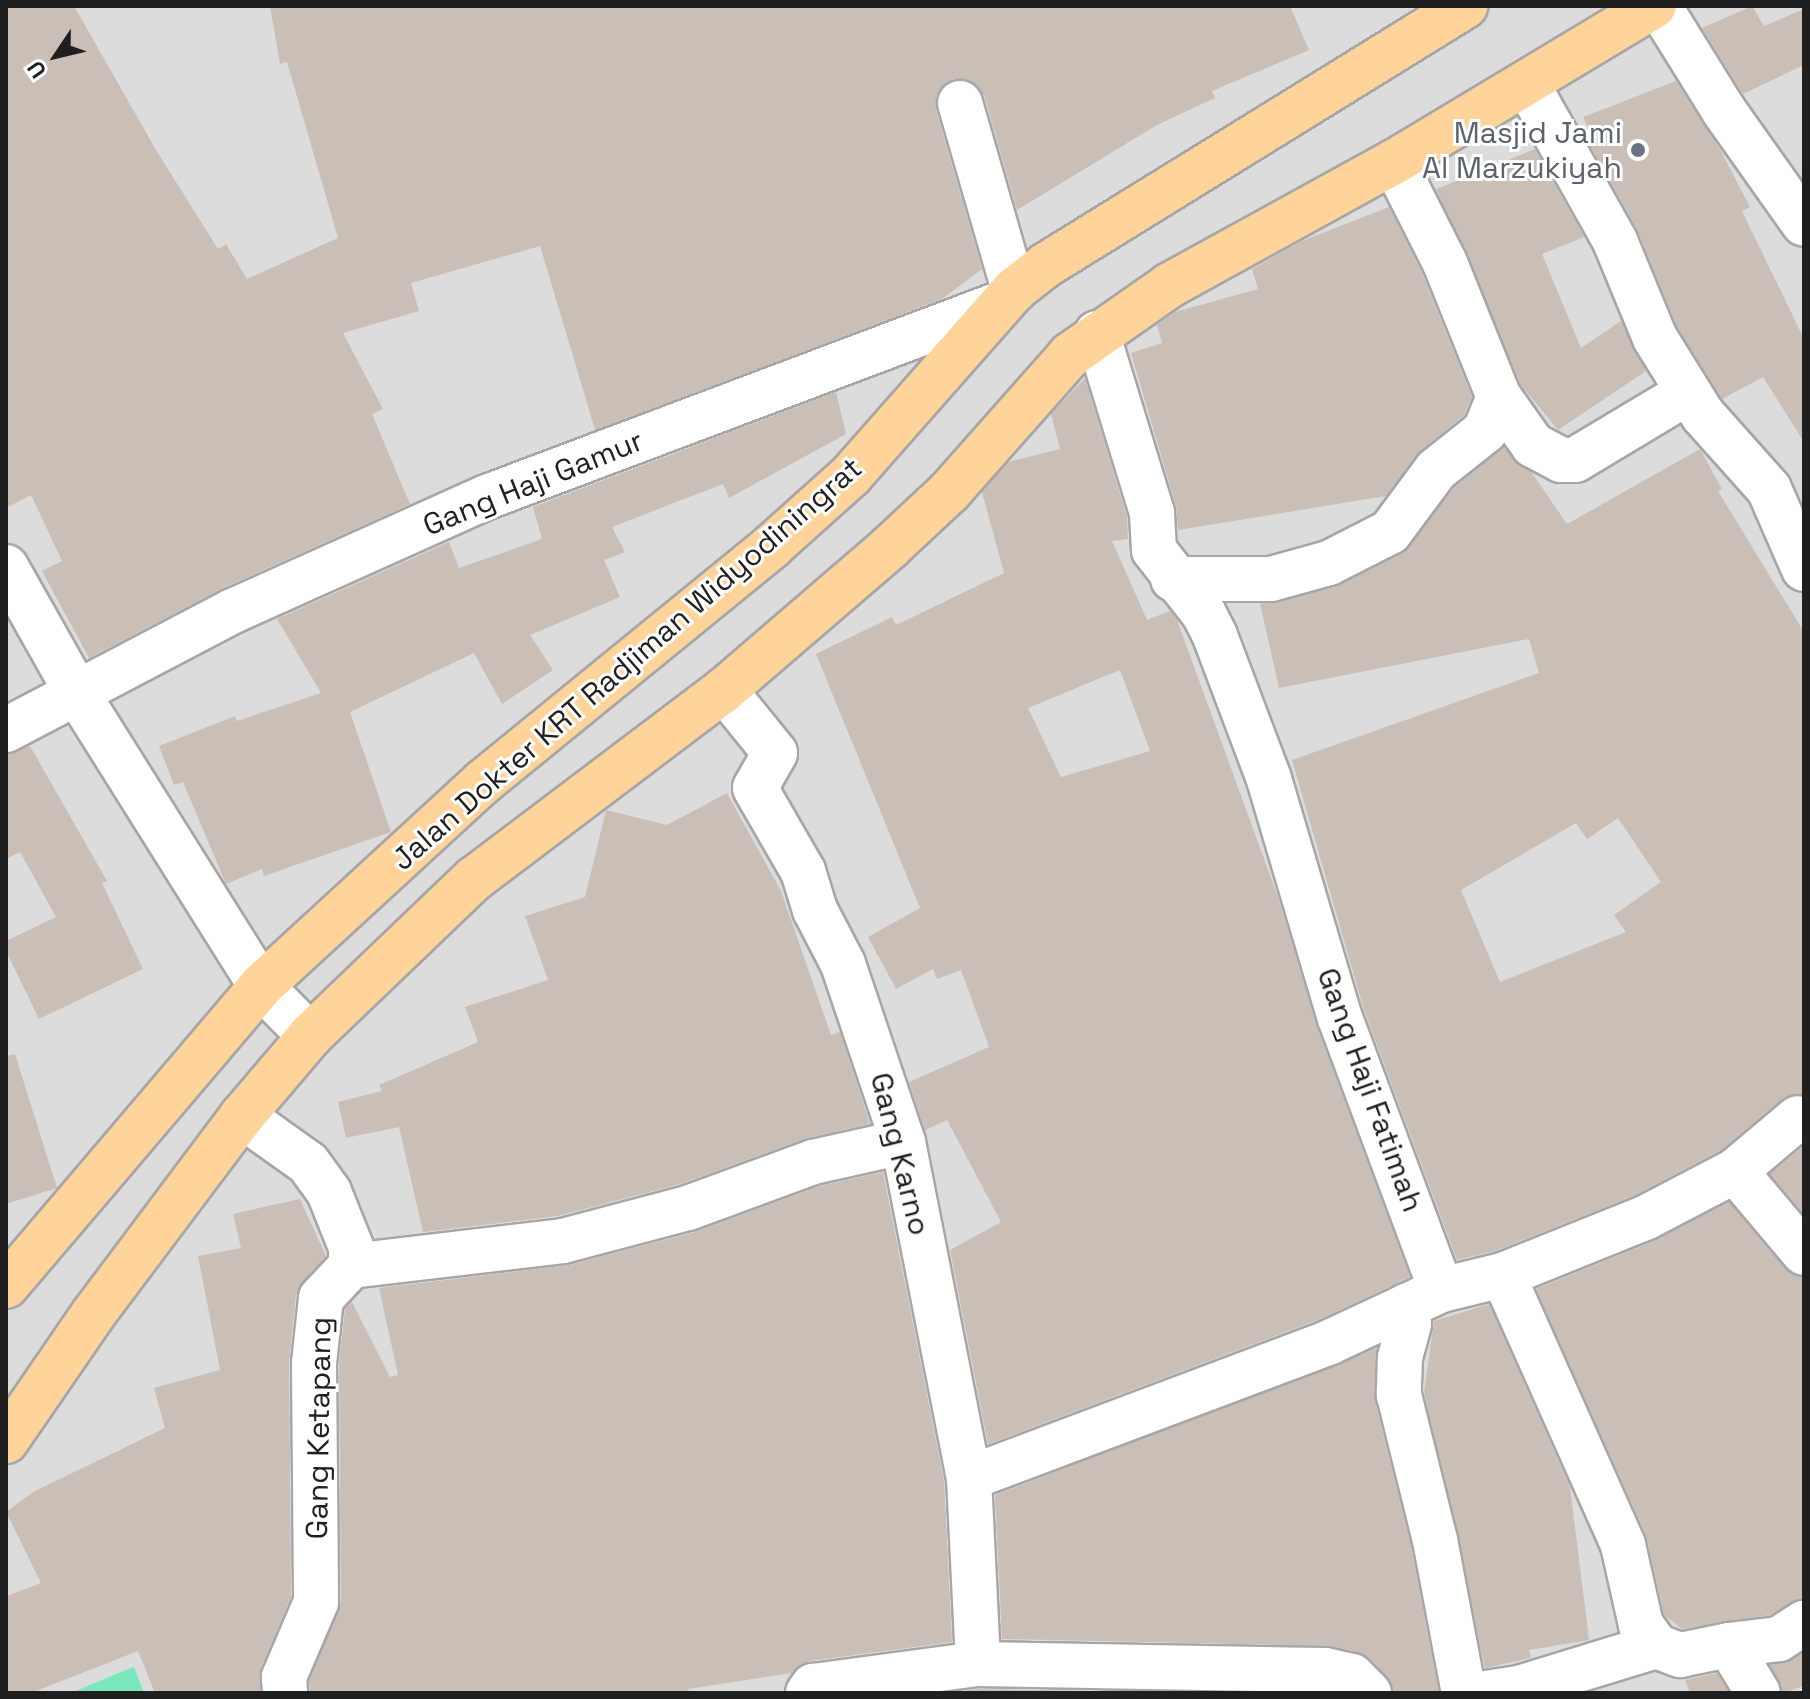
<!DOCTYPE html>
<html>
<head>
<meta charset="utf-8">
<style>
	body { margin:0 }
	#map { position:relative; width:1810px; height:1699px; overflow:hidden; background:#f1ece4; font-family:"Space Grotesk",sans-serif }
	div>[style] { position:absolute }
	.residential>* { inset:0; background:#dddcdc; transform-origin:0 0 }
	.pitch>* { inset:0; background:#7be7bd }
	.building>* { inset:0; background:#c9bfb7 }
	.roads { filter:drop-shadow(2px 0 #a6a6a6) drop-shadow(-2px 0 #a6a6a6) drop-shadow(0 2px #a6a6a6) drop-shadow(0 -2px #a6a6a6) }
	.street>* { height:44px; margin:-22px; padding:0 22px; transform-origin:22px; border-radius:22px; background:#fff }
	.primary>* { height:44px; margin:-22px; padding:0 22px; transform-origin:22px; border-radius:22px; background:#ffd49b }
	.dots>* { width:22px; height:22px; translate:-50% -50%; box-sizing:border-box; border:4px solid #fff; border-radius:50% }
	span { translate:-50% -50%; white-space:nowrap; text-align:center; line-height:1.15; -webkit-text-stroke:6px #fff; paint-order:stroke }
	.worship-label { font-size:30px; color:#5b616d }
	.right { translate:-100% -50%; text-align:right }
	.street-label { font-size:30px; color:#1f1f1f }
	.frame { position:absolute; inset:0; border:8px solid #1f1f1f; pointer-events:none }
	.north { position:absolute; left:16px; top:16px; width:80px; height:80px; -webkit-text-stroke:6px #fff; paint-order:stroke; rotate:235deg; font-size:22px; font-weight:700; line-height:32px; text-align:center; color:#1f1f1f }
	.north::after { content:''; display:block; margin:auto; width:28px; height:36px; background:#1f1f1f; clip-path:polygon(50% 0,100% 100%,50% 72%,0 100%) }
</style>
</head>
<body>
<div id="map">
	<div class="residential">
		<div style="left:6px;top:6px;width:1798px;height:1687px"></div>
	</div>
	<div class="pitch">
		<div style="clip-path:polygon(134px 1667px,144px 1693px,71px 1693px,133px 1667px)"></div>
	</div>
	<div class="building">
		<div style="clip-path:polygon(6px 6px,74px 6px,156px 150px,218px 249px,226px 244px,247px 279px,338px 238px,287px 62px,280px 64px,270px 6px,1290px 6px,1309px 50px,1212px 91px,1215px 98px,1157px 125px,1017px 210px,984px 95px,967px 79px,952px 79px,936px 96px,936px 110px,982px 269px,942px 299px,595px 430px,540px 246px,411px 283px,419px 311px,343px 333px,383px 409px,372px 414px,410px 504px,223px 588px,89px 658px,42px 571px,62px 561px,31px 495px,6px 508px)"></div>
		<div style="clip-path:polygon(1752px 6px,1764px 26px,1804px 9px,1804px 65px,1743px 94px,1702px 28px)"></div>
		<div style="clip-path:polygon(1676px 81px,1721px 151px,1750px 207px,1742px 211px,1804px 339px,1804px 442px,1763px 377px,1722px 399px,1677px 327px,1637px 229px,1582px 131px,1588px 128px,1583px 117px)"></div>
		<div style="clip-path:polygon(1535px 149px,1584px 237px,1542px 254px,1581px 348px,1621px 321px,1646px 371px,1558px 430px,1521px 385px,1436px 189px)"></div>
		<div style="clip-path:polygon(1389px 207px,1422px 273px,1472px 397px,1464px 415px,1420px 451px,1386px 496px,1178px 530px,1176px 506px,1131px 353px,1162px 343px,1157px 325px,1175px 312px,1258px 289px,1252px 269px,1302px 241px)"></div>
		<div style="clip-path:polygon(evenodd,1085px 378px,1127px 517px,1128px 539px,1112px 541px,1147px 620px,1170px 611px,1177px 620px,1278px 897px,1317px 1027px,1410px 1277px,1320px 1319px,988px 1444px,950px 1250px,1001px 1222px,947px 1120px,925px 1130px,909px 1082px,989px 1047px,961px 970px,937px 979px,933px 969px,896px 989px,868px 937px,920px 908px,816px 654px,892px 617px,896px 625px,1004px 573px,982px 492px,1008px 462px,1060px 449px,1051px 414px,1085px 378px,1120px 670px,1150px 751px,1061px 777px,1028px 708px,1120px 670px)"></div>
		<div style="clip-path:polygon(836px 392px,846px 434px,729px 498px,723px 484px,612px 527px,625px 552px,604px 560px,620px 597px,530px 635px,553px 670px,502px 704px,474px 653px,350px 712px,391px 832px,264px 876px,262px 869px,226px 884px,183px 782px,174px 785px,159px 746px,235px 716px,237px 721px,321px 693px,277px 619px,449px 542px,459px 568px,542px 539px,533px 507px)"></div>
		<div style="clip-path:polygon(evenodd,1504px 447px,1532px 473px,1567px 524px,1700px 449px,1722px 489px,1718px 491px,1804px 632px,1804px 1094px,1783px 1098px,1721px 1150px,1635px 1195px,1495px 1251px,1457px 1260px,1364px 1010px,1292px 760px,1539px 673px,1529px 639px,1279px 688px,1260px 604px,1336px 587px,1401px 554px,1454px 488px,1504px 447px,1618px 818px,1661px 882px,1614px 915px,1626px 932px,1500px 982px,1461px 890px,1576px 823px,1587px 839px,1618px 818px)"></div>
		<div style="clip-path:polygon(30px 746px,107px 881px,102px 883px,143px 969px,39px 1019px,6px 951px,6px 941px,56px 917px,20px 852px,6px 859px,6px 755px)"></div>
		<div style="clip-path:polygon(727px 793px,781px 891px,831px 1035px,840px 1032px,870px 1124px,807px 1138px,680px 1184px,558px 1216px,423px 1232px,399px 1127px,346px 1138px,338px 1102px,382px 1091px,379px 1085px,478px 1042px,465px 1007px,548px 980px,525px 916px,585px 897px,606px 810px,667px 825px)"></div>
		<div style="clip-path:polygon(15px 1054px,57px 1188px,6px 1204px,6px 1056px)"></div>
		<div style="clip-path:polygon(1804px 1146px,1804px 1214px,1770px 1174px)"></div>
		<div style="clip-path:polygon(883px 1172px,944px 1481px,952px 1642px,810px 1661px,792px 1673px,688px 1689px,689px 1693px,310px 1693px,309px 1681px,341px 1602px,339px 1364px,345px 1309px,352px 1302px,390px 1377px,398px 1375px,379px 1288px,569px 1265px,695px 1232px,820px 1186px)"></div>
		<div style="clip-path:polygon(300px 1199px,326px 1256px,296px 1295px,289px 1363px,291px 1597px,261px 1667px,260px 1693px,155px 1693px,138px 1651px,31px 1693px,6px 1693px,6px 1596px,41px 1583px,6px 1512px,33px 1492px,165px 1428px,154px 1388px,220px 1370px,198px 1256px,241px 1248px,233px 1214px)"></div>
		<div style="clip-path:polygon(1729px 1202px,1785px 1269px,1804px 1277px,1804px 1598px,1770px 1615px,1682px 1629px,1664px 1615px,1646px 1535px,1536px 1289px,1654px 1241px)"></div>
		<div style="clip-path:polygon(1489px 1304px,1570px 1487px,1589px 1640px,1529px 1650px,1531px 1658px,1485px 1668px,1424px 1392px,1434px 1321px)"></div>
		<div style="clip-path:polygon(1377px 1348px,1375px 1401px,1411px 1545px,1439px 1693px,1393px 1693px,1387px 1676px,1370px 1658px,1330px 1646px,1002px 1639px,995px 1495px)"></div>
		<div style="clip-path:polygon(1804px 1653px,1804px 1686px,1783px 1693px,1770px 1665px)"></div>
		<div style="clip-path:polygon(1717px 1673px,1729px 1693px,1690px 1693px,1685px 1680px)"></div>
		<div style="clip-path:polygon(979px 1689px,1209px 1693px,950px 1693px)"></div>
	</div>
	<div class="roads">
		<div class="street">
			<div style="left:1659px;top:6px;width:123px;rotate:58.2deg"></div>
			<div style="left:1724px;top:111px;width:138px;rotate:54.7deg"></div>
			<div style="left:1527px;top:84px;width:180px;rotate:60.7deg"></div>
			<div style="left:1615px;top:241px;width:105px;rotate:67.6deg"></div>
			<div style="left:1655px;top:338px;width:91px;rotate:58.1deg"></div>
			<div style="left:1703px;top:415px;width:99px;rotate:48.3deg"></div>
			<div style="left:1769px;top:489px;width:87px;rotate:66.4deg"></div>
			<div style="left:960px;top:103px;width:195px;rotate:73.9deg"></div>
			<div style="left:1394px;top:162px;width:113px;rotate:63.2deg"></div>
			<div style="left:1445px;top:263px;width:144px;rotate:68.1deg"></div>
			<div style="left:1499px;top:397px;width:59px;rotate:54.7deg"></div>
			<div style="left:1533px;top:445px;width:32px;rotate:28deg"></div>
			<div style="left:1561px;top:460px;width:14px"></div>
			<div style="left:1575px;top:460px;width:131px;rotate:-30.9deg"></div>
			<div style="left:1097px;top:333px;width:188px;rotate:73deg"></div>
			<div style="left:1152px;top:513px;width:37px;rotate:87deg"></div>
			<div style="left:1154px;top:550px;width:81px;rotate:52deg"></div>
			<div style="left:1204px;top:614px;width:25px;rotate:63deg"></div>
			<div style="left:1215px;top:636px;width:153px;rotate:69.3deg"></div>
			<div style="left:1269px;top:779px;width:249px;rotate:73.5deg"></div>
			<div style="left:1340px;top:1018px;width:290px;rotate:69.6deg"></div>
			<div style="left:6px;top:567px;width:145px;rotate:60.6deg"></div>
			<div style="left:77px;top:693px;width:346px;rotate:57.9deg"></div>
			<div style="left:261px;top:986px;width:70px;rotate:45.6deg"></div>
			<div style="left:1173px;top:579px;width:98px"></div>
			<div style="left:1271px;top:579px;width:60px;rotate:-15.4deg"></div>
			<div style="left:1329px;top:563px;width:68px;rotate:-26.9deg"></div>
			<div style="left:1390px;top:532px;width:77px;rotate:-53.4deg"></div>
			<div style="left:1436px;top:470px;width:63px;rotate:-38.5deg"></div>
			<div style="left:1485px;top:431px;width:37px;rotate:-68deg"></div>
			<div style="left:724px;top:690px;width:81px;rotate:51deg"></div>
			<div style="left:775px;top:753px;width:40px;rotate:119.7deg"></div>
			<div style="left:755px;top:788px;width:96px;rotate:60deg"></div>
			<div style="left:803px;top:871px;width:41px;rotate:72.9deg"></div>
			<div style="left:815px;top:910px;width:61px;rotate:62.6deg"></div>
			<div style="left:843px;top:964px;width:188px;rotate:71.4deg"></div>
			<div style="left:903px;top:1142px;width:342px;rotate:78.9deg"></div>
			<div style="left:969px;top:1478px;width:186px;rotate:87.2deg"></div>
			<div style="left:6px;top:730px;width:256px;rotate:-27.7deg"></div>
			<div style="left:233px;top:611px;width:278px;rotate:-24.2deg"></div>
			<div style="left:487px;top:497px;width:550px;rotate:-20.64deg"></div>
			<div style="left:242px;top:1116px;width:81px;rotate:35.5deg"></div>
			<div style="left:308px;top:1163px;width:36px;rotate:54deg"></div>
			<div style="left:329px;top:1192px;width:59px;rotate:68.2deg"></div>
			<div style="left:351px;top:1247px;width:19px;rotate:90deg"></div>
			<div style="left:351px;top:1266px;width:44px;rotate:133.2deg"></div>
			<div style="left:321px;top:1298px;width:65px;rotate:96.1deg"></div>
			<div style="left:314px;top:1363px;width:239px;rotate:89.5deg"></div>
			<div style="left:316px;top:1602px;width:82px;rotate:113.1deg"></div>
			<div style="left:284px;top:1677px;width:16px;rotate:86deg"></div>
			<div style="left:1735px;top:1171px;width:107px;rotate:49.9deg"></div>
			<div style="left:351px;top:1266px;width:213px;rotate:-6.7deg"></div>
			<div style="left:563px;top:1241px;width:129px;rotate:-14.8deg"></div>
			<div style="left:688px;top:1208px;width:133px;rotate:-20.2deg"></div>
			<div style="left:813px;top:1162px;width:92px;rotate:-12.5deg"></div>
			<div style="left:1503px;top:1275px;width:153px;rotate:-21.9deg"></div>
			<div style="left:1645px;top:1218px;width:102px;rotate:-27.6deg"></div>
			<div style="left:1735px;top:1171px;width:82px;rotate:-40.1deg"></div>
			<div style="left:1406px;top:1306px;width:18px;rotate:81deg"></div>
			<div style="left:1409px;top:1324px;width:34px;rotate:105deg"></div>
			<div style="left:1400px;top:1357px;width:38px;rotate:92deg"></div>
			<div style="left:1399px;top:1395px;width:149px;rotate:76.1deg"></div>
			<div style="left:1435px;top:1540px;width:156px;rotate:79.3deg"></div>
			<div style="left:969px;top:1478px;width:386px;rotate:-20.6deg"></div>
			<div style="left:1330px;top:1342px;width:123px;rotate:-25.1deg"></div>
			<div style="left:1441px;top:1290px;width:64px;rotate:-13.6deg"></div>
			<div style="left:1503px;top:1275px;width:295px;rotate:66deg"></div>
			<div style="left:1623px;top:1545px;width:82px;rotate:77.3deg"></div>
			<div style="left:1641px;top:1625px;width:26px;rotate:54deg"></div>
			<div style="left:1656px;top:1646px;width:26px;rotate:21deg"></div>
			<div style="left:1680px;top:1655px;width:50px;rotate:-11.5deg"></div>
			<div style="left:1729px;top:1645px;width:56px;rotate:58.9deg"></div>
			<div style="left:1729px;top:1645px;width:50px;rotate:-6.8deg"></div>
			<div style="left:1779px;top:1639px;width:30px;rotate:-33deg"></div>
			<div style="left:808px;top:1693px;width:9px;rotate:-54deg"></div>
			<div style="left:813px;top:1686px;width:166px;rotate:-7.6deg"></div>
			<div style="left:978px;top:1664px;width:347px;rotate:1deg"></div>
			<div style="left:1325px;top:1670px;width:28px;rotate:13deg"></div>
			<div style="left:1352px;top:1676px;width:24px;rotate:45deg"></div>
			<div style="left:1486px;top:1693px;width:36px;rotate:-9deg"></div>
			<div style="left:1522px;top:1687px;width:140px;rotate:-17deg"></div>
		</div>
		<div class="primary">
			<div style="left:6px;top:1286px;width:394px;rotate:-49.6deg"></div>
			<div style="left:261px;top:986px;width:301px;rotate:-42.6deg"></div>
			<div style="left:483px;top:782px;width:373px;rotate:-39.2deg"></div>
			<div style="left:772px;top:546px;width:106px;rotate:-41.9deg"></div>
			<div style="left:851px;top:475px;width:247px;rotate:-48.6deg"></div>
			<div style="left:1014px;top:290px;width:41px;rotate:-38deg"></div>
			<div style="left:1046px;top:265px;width:493px;rotate:-31.7deg"></div>
			<div style="left:6px;top:1441px;width:155px;rotate:-55.5deg"></div>
			<div style="left:94px;top:1313px;width:246px;rotate:-53.1deg"></div>
			<div style="left:242px;top:1116px;width:105px;rotate:-49.6deg"></div>
			<div style="left:310px;top:1036px;width:227px;rotate:-43.8deg"></div>
			<div style="left:474px;top:879px;width:313px;rotate:-37.1deg"></div>
			<div style="left:724px;top:690px;width:219px;rotate:-40.7deg"></div>
			<div style="left:890px;top:547px;width:81px;rotate:-43deg"></div>
			<div style="left:949px;top:492px;width:183px;rotate:-48.5deg"></div>
			<div style="left:1070px;top:355px;width:122px;rotate:-35deg"></div>
			<div style="left:1170px;top:285px;width:256px;rotate:-28.8deg"></div>
			<div style="left:1394px;top:162px;width:303px;rotate:-31deg"></div>
		</div>
	</div>
	<div class="dots">
		<div style="left:1638px;top:150px;background:#6b7280"></div>
	</div>
	<div class="worship-label">
		<span class="right" style="left:1622px;top:150px">Masjid Jami<br>Al Marzukiyah</span>
	</div>
	<div class="street-label">
		<span style="left:533px;top:483px;rotate:-22deg">Gang Haji Gamur</span>
		<span style="left:627px;top:664px;rotate:-41deg">Jalan Dokter KRT Radjiman Widyodiningrat</span>
		<span style="left:1370px;top:1090px;rotate:70deg">Gang Haji Fatimah</span>
		<span style="left:900px;top:1154px;rotate:76deg">Gang Karno</span>
		<span style="left:319px;top:1428px;rotate:-89deg">Gang Ketapang</span>
	</div>
	<div class="frame"></div>
	<div class="north">U</div>
</div>
</body>
</html>
